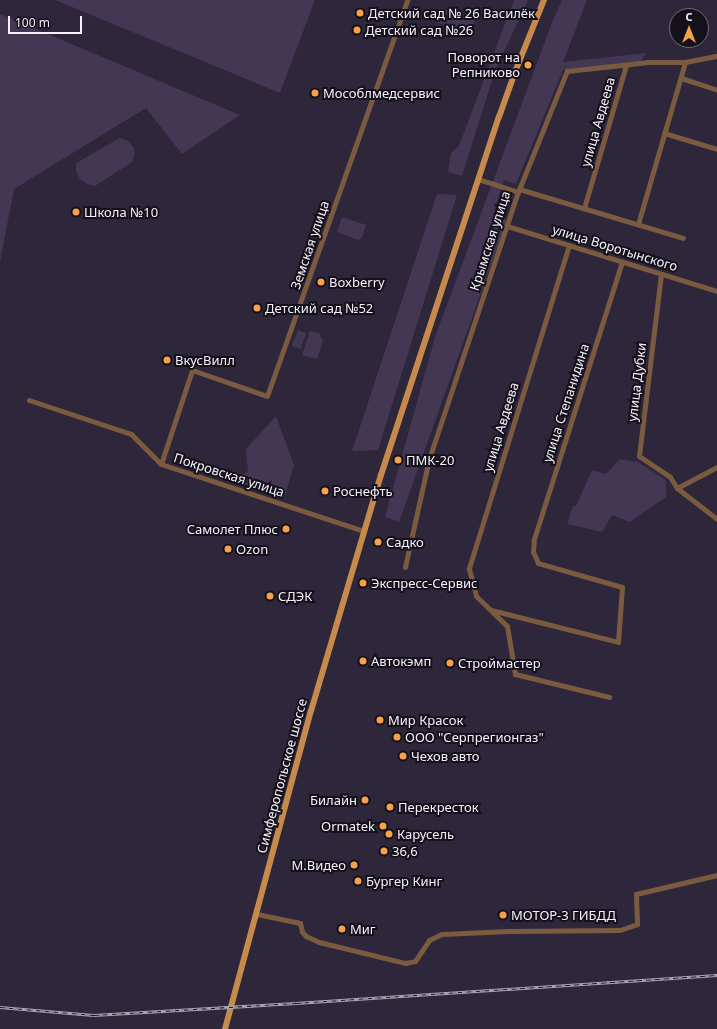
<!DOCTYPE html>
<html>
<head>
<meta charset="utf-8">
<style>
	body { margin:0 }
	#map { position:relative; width:717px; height:1029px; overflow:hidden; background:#2e263a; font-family:"Noto Sans",sans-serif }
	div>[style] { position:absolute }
	.green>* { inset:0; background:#433754; transform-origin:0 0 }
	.minor>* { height:5px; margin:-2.5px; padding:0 2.5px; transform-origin:2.5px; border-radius:2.5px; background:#7a5b3f }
	.major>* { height:6px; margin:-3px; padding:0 3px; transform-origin:3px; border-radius:3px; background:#c78a4d }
	.rail>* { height:3px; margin-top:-1.5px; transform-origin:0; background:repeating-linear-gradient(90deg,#15111a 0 4.5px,#ada7b6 0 9px); box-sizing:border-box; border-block:1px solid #ada7b6 }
	.dots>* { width:11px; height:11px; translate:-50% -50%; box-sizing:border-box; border:2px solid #15111a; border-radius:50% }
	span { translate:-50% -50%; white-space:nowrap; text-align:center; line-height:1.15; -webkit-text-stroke:4px #15111a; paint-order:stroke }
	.poi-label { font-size:13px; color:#f6f1fe }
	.left { translate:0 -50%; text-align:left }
	.right { translate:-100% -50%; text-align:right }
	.street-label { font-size:13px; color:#f6f1fe }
	.north { position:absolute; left:669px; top:8px; width:40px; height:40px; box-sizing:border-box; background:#15111a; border:1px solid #6f6b75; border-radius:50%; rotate:0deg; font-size:11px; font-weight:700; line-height:16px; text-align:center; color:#f6f1fe }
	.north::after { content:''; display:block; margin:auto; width:14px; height:18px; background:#f7a248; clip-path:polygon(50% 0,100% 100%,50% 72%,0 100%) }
	.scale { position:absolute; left:8px; top:16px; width:74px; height:18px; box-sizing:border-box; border:2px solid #f6f1fe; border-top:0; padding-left:5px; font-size:12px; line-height:14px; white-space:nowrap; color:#f6f1fe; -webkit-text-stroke:3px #15111a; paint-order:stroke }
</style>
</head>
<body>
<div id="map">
	<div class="green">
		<div style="clip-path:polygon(55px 0,315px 0,280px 93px)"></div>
		<div style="clip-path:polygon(514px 0,528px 0,495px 71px,462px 176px,448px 172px,451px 153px,459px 146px)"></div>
		<div style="clip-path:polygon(562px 0,587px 0,563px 62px,646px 53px,641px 61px,563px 70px,516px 184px,504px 180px,494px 210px,507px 220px,399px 522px,385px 517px,435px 337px,553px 20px)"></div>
		<div style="left:441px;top:8px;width:36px;height:15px;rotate:19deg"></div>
		<div style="clip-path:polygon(0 14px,240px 115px,182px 154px,146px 108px,14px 189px,0 262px)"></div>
		<div style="clip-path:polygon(120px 138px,128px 141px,134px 148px,134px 156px,132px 162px,95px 186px,87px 184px,80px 179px,76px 171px,76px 163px)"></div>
		<div style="clip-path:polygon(437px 194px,457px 195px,378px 450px,352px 451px)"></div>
		<div style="clip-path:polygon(342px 217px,366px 225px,362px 238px,358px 240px,337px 232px)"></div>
		<div style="left:298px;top:330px;width:9px;height:17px;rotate:21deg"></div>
		<div style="clip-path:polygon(310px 331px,319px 333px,323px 341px,317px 359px,302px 355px)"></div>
		<div style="clip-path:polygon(276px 416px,294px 465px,284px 498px,229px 480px,248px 472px,246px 449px)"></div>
		<div style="clip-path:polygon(620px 459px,638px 462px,666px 480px,666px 497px,630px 522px,612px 515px,602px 532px,567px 524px,573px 506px,576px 506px,592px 470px,606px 474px)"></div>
	</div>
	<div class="minor">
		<div style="left:681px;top:78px;width:38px;rotate:18deg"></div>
		<div style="left:664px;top:133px;width:55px;rotate:16.8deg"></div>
		<div style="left:478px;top:179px;width:42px;rotate:18deg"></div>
		<div style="left:519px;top:189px;width:171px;rotate:16.6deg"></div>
		<div style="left:584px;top:208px;width:149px;rotate:-73.6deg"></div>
		<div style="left:638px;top:224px;width:169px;rotate:-73.8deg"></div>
		<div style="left:507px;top:226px;width:220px;rotate:17.2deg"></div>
		<div style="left:569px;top:245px;width:339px;rotate:107.2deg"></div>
		<div style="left:469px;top:569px;width:28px;rotate:75deg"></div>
		<div style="left:476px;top:596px;width:43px;rotate:44.1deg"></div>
		<div style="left:507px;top:626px;width:49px;rotate:80.5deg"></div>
		<div style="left:515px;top:674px;width:97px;rotate:13.7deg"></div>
		<div style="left:661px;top:274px;width:183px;rotate:96.9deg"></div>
		<div style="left:639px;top:456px;width:37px;rotate:34deg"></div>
		<div style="left:670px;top:477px;width:13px;rotate:58deg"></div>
		<div style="left:677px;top:488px;width:51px;rotate:37.8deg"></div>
		<div style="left:29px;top:400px;width:108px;rotate:18.4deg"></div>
		<div style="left:131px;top:434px;width:42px;rotate:45deg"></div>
		<div style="left:161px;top:464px;width:214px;rotate:18.3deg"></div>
		<div style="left:161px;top:464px;width:99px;rotate:-71.7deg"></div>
		<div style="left:192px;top:370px;width:79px;rotate:19.1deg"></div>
		<div style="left:267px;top:396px;width:420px;rotate:-70.5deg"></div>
		<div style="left:677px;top:488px;width:45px;rotate:-27.7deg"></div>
		<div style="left:405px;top:567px;width:111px;rotate:-77.5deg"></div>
		<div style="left:429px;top:459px;width:281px;rotate:-71.6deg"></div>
		<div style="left:518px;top:192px;width:131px;rotate:-68deg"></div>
		<div style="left:567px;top:71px;width:82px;rotate:-6.3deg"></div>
		<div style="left:649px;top:62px;width:36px"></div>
		<div style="left:685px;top:62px;width:33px;rotate:-11deg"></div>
		<div style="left:491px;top:610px;width:131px;rotate:14.1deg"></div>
		<div style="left:618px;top:642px;width:55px;rotate:-85.8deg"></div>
		<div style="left:622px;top:587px;width:87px;rotate:-164.1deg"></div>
		<div style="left:538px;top:563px;width:12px;rotate:-114deg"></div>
		<div style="left:533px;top:552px;width:13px;rotate:-86deg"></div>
		<div style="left:534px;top:539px;width:291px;rotate:-72.4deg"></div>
		<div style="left:257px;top:914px;width:44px;rotate:11.8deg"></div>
		<div style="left:300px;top:923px;width:9px;rotate:77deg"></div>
		<div style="left:302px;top:932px;width:6px;rotate:45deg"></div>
		<div style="left:306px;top:936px;width:14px;rotate:25deg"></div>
		<div style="left:319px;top:942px;width:89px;rotate:13.7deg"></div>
		<div style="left:405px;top:963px;width:10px;rotate:-11deg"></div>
		<div style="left:415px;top:961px;width:25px;rotate:-56deg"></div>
		<div style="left:429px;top:940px;width:14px;rotate:-25deg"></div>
		<div style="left:442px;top:934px;width:67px;rotate:-2.6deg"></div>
		<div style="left:509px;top:931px;width:111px;rotate:-0.5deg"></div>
		<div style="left:620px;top:930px;width:18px;rotate:-19deg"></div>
		<div style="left:637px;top:924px;width:30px;rotate:-92deg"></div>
		<div style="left:636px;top:894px;width:83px;rotate:-13.2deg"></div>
	</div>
	<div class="major">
		<div style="left:225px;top:1029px;width:329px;rotate:-74.9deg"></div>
		<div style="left:311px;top:711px;width:246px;rotate:-73.5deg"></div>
		<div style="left:381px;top:475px;width:377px;rotate:-71.8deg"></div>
		<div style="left:499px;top:117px;width:48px;rotate:-70.4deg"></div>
		<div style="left:515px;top:72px;width:78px;rotate:-68.1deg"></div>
	</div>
	<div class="rail">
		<div style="left:0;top:1007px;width:94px;rotate:4.9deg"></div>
		<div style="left:94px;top:1015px;width:202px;rotate:-3.4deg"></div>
		<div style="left:296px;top:1003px;width:422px;rotate:-3.8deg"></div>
	</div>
	<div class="dots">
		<div style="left:360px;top:13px;background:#f7a248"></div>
		<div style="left:357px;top:30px;background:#f7a248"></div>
		<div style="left:528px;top:65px;background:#f7a248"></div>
		<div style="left:315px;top:93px;background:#f7a248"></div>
		<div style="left:76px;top:212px;background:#f7a248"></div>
		<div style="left:321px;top:282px;background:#f7a248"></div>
		<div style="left:257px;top:308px;background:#f7a248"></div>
		<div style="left:167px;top:360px;background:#f7a248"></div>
		<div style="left:398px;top:460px;background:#f7a248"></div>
		<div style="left:325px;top:491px;background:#f7a248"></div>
		<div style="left:286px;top:529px;background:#f7a248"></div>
		<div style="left:378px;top:542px;background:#f7a248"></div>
		<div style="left:228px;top:549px;background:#f7a248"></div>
		<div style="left:363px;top:583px;background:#f7a248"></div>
		<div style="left:270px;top:596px;background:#f7a248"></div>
		<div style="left:363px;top:661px;background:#f7a248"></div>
		<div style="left:450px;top:663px;background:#f7a248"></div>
		<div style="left:380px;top:720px;background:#f7a248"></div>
		<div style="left:397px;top:737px;background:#f7a248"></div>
		<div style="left:403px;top:756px;background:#f7a248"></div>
		<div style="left:365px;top:800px;background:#f7a248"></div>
		<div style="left:390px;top:807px;background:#f7a248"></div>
		<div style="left:383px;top:826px;background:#f7a248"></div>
		<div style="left:389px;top:834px;background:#f7a248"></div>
		<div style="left:384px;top:851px;background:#f7a248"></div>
		<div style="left:354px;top:865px;background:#f7a248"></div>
		<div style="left:358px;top:881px;background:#f7a248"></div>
		<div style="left:503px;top:915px;background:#f7a248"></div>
		<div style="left:342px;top:929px;background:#f7a248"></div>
	</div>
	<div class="poi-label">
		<span class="left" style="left:368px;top:13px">Детский сад № 26 Василёк</span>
		<span class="left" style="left:365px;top:30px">Детский сад №26</span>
		<span class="right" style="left:520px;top:65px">Поворот на<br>Репниково</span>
		<span class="left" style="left:323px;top:93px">Мособлмедсервис</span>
		<span class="left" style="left:84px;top:212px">Школа №10</span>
		<span class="left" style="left:329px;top:282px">Boxberry</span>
		<span class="left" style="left:265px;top:308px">Детский сад №52</span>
		<span class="left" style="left:175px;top:360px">ВкусВилл</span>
		<span class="left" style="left:406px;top:460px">ПМК-20</span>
		<span class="left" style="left:333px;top:491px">Роснефть</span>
		<span class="right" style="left:278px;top:529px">Самолет Плюс</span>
		<span class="left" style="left:386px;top:542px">Садко</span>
		<span class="left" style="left:236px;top:549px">Ozon</span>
		<span class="left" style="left:371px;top:583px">Экспресс-Сервис</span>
		<span class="left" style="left:278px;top:596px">СДЭК</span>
		<span class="left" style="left:371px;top:661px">Автокэмп</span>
		<span class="left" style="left:458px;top:663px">Строймастер</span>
		<span class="left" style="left:388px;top:720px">Мир Красок</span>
		<span class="left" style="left:405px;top:737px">ООО "Серпрегионгаз"</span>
		<span class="left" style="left:411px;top:756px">Чехов авто</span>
		<span class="right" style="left:357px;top:800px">Билайн</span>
		<span class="left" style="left:398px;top:807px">Перекресток</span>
		<span class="right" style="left:375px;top:826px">Ormatek</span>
		<span class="left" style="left:397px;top:834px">Карусель</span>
		<span class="left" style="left:392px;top:851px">36,6</span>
		<span class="right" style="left:346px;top:865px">М.Видео</span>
		<span class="left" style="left:366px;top:881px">Бургер Кинг</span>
		<span class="left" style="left:511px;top:915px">МОТОР-3 ГИБДД</span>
		<span class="left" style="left:350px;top:929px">Миг</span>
	</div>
	<div class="street-label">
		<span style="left:598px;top:122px;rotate:-74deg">улица Авдеева</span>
		<span style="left:490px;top:241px;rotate:-72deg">Крымская улица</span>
		<span style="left:310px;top:245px;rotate:-71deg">Земская улица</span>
		<span style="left:615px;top:248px;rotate:17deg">улица Воротынского</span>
		<span style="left:637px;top:382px;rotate:-83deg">улица Дубки</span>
		<span style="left:566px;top:403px;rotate:-72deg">улица Степанидина</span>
		<span style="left:501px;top:427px;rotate:-73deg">улица Авдеева</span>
		<span style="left:229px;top:475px;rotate:18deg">Покровская улица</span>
		<span style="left:282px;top:776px;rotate:-75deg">Симферопольское шоссе</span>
	</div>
	<div class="north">С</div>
	<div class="scale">100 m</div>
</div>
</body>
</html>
